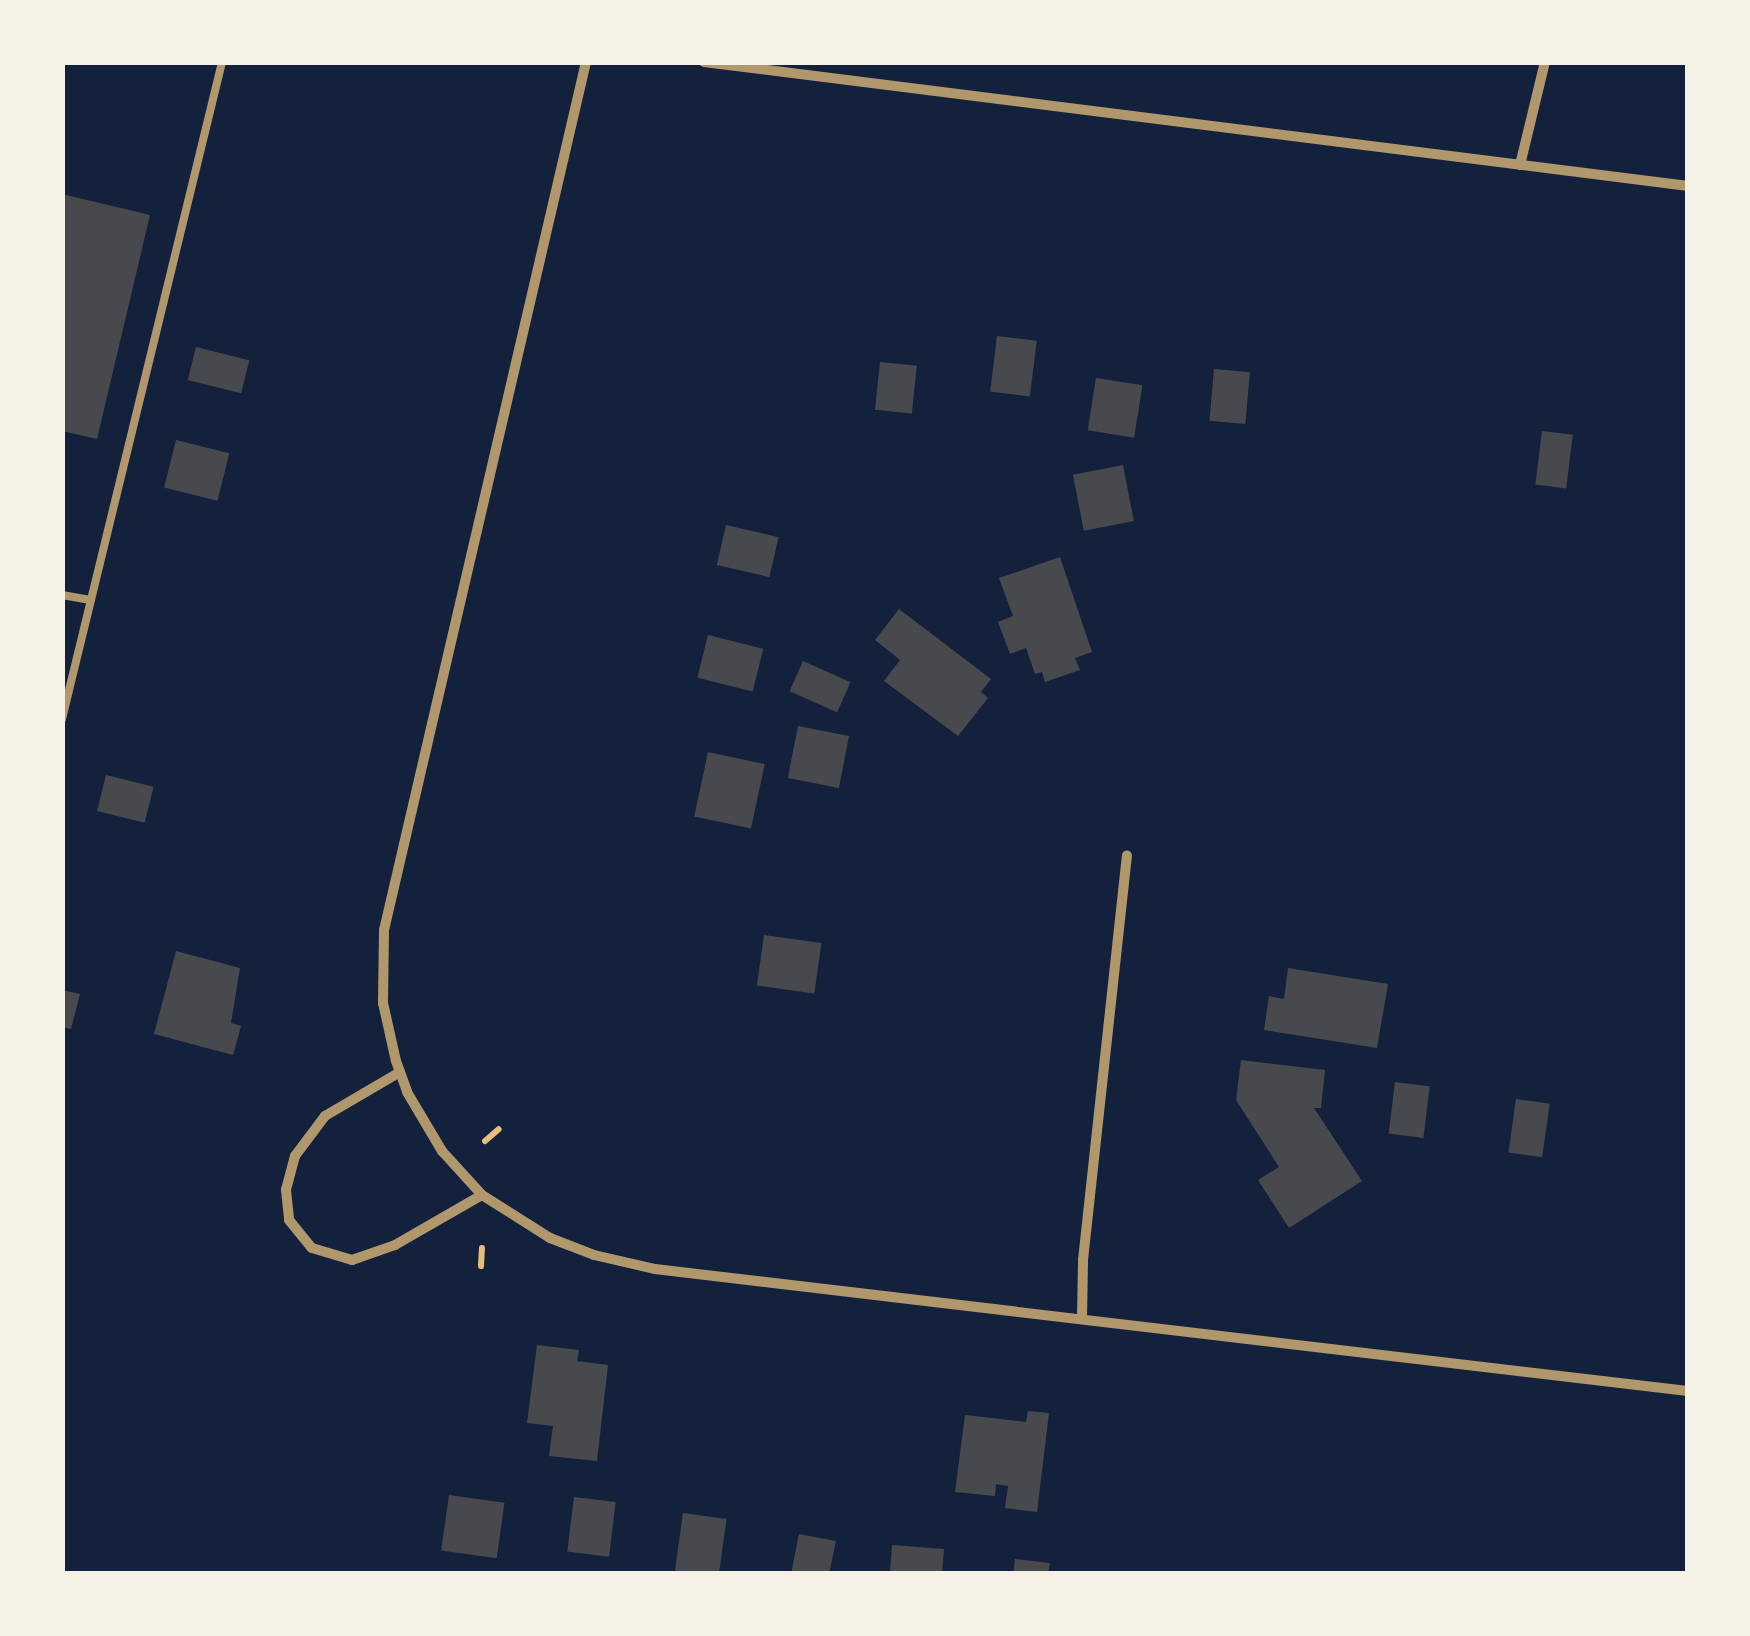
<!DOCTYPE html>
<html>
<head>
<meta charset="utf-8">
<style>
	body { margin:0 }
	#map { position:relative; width:1750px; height:1636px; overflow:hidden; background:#14213d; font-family:"Sofia Sans Condensed",sans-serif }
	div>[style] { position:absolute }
	.building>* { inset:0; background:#48494c; transform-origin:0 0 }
	.path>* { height:6px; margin:-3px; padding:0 3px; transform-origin:3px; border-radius:3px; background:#e5c07b }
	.service>* { height:8px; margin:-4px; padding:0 4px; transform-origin:4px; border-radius:4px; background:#b1986c }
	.minor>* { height:10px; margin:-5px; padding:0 5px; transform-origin:5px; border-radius:5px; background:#b1986c }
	span { translate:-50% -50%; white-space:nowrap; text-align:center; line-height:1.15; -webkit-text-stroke:8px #f6f1e7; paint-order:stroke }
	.frame { position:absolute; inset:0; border:65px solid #f6f1e7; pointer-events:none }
</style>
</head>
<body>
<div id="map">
	<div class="building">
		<div style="clip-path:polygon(62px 194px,150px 215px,97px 439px,62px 431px)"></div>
		<div style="left:997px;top:336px;width:40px;height:56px;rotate:7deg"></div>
		<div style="left:196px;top:347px;width:55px;height:34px;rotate:14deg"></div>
		<div style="left:880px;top:362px;width:37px;height:48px;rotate:6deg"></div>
		<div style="left:1214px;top:369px;width:36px;height:52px;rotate:5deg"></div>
		<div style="left:1096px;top:378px;width:47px;height:53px;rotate:9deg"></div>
		<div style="left:1542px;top:431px;width:31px;height:54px;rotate:7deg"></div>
		<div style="left:176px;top:440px;width:55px;height:49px;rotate:14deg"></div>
		<div style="left:1123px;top:465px;width:57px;height:51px;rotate:79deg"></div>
		<div style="left:726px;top:525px;width:54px;height:41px;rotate:13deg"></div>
		<div style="clip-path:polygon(1060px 557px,1092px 652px,1075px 658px,1080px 670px,1045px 682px,1042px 672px,1035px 674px,1026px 648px,1010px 654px,998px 622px,1013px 616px,999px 578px)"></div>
		<div style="clip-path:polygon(899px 609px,991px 679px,981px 692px,988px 698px,958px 736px,884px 681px,900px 660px,875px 640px)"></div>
		<div style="left:708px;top:635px;width:57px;height:44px;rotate:14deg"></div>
		<div style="left:803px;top:661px;width:52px;height:33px;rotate:24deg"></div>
		<div style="left:798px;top:726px;width:52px;height:53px;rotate:11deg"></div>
		<div style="left:708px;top:752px;width:58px;height:66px;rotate:12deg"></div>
		<div style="left:106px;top:775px;width:49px;height:37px;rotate:14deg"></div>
		<div style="left:764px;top:935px;width:58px;height:51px;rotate:8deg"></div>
		<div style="clip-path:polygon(176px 951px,240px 968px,231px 1023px,241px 1026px,233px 1055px,154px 1034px)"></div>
		<div style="clip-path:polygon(1288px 968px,1388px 984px,1377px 1048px,1264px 1030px,1269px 996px,1284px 999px)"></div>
		<div style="clip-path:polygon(62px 990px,80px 994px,71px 1029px,62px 1027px)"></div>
		<div style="clip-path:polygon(1241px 1060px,1325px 1070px,1321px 1108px,1314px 1108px,1362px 1181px,1289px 1228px,1258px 1180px,1279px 1167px,1236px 1100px)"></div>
		<div style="left:1395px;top:1082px;width:35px;height:52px;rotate:7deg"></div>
		<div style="left:1516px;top:1099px;width:34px;height:54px;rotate:8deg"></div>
		<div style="clip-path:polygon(537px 1345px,579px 1350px,577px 1361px,608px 1365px,597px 1461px,549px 1456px,553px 1426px,527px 1423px)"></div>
		<div style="clip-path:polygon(1028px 1411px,1049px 1413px,1037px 1512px,1005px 1508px,1008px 1486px,996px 1484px,995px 1496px,955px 1492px,965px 1415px,1026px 1422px)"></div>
		<div style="left:449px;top:1495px;width:56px;height:56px;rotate:8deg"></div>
		<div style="left:574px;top:1497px;width:42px;height:55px;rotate:7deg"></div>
		<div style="left:683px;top:1513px;width:44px;height:58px;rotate:8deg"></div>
		<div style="clip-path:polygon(799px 1534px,836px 1541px,829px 1574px,791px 1574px)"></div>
		<div style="clip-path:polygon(892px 1545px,944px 1549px,942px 1574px,890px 1574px)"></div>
		<div style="clip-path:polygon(1015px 1559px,1050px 1563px,1048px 1574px,1013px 1574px)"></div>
	</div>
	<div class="path">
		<div style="left:485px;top:1141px;width:18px;rotate:-41deg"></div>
		<div style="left:481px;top:1266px;width:18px;rotate:-87deg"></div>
	</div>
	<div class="service">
		<div style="left:62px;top:595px;width:29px;rotate:10deg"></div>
		<div style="left:62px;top:719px;width:676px;rotate:-76.31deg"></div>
	</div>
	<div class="minor">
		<div style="left:586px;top:62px;width:891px;rotate:103.1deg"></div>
		<div style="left:384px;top:930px;width:73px;rotate:90.8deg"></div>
		<div style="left:383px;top:1003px;width:59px;rotate:77.4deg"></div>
		<div style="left:396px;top:1061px;width:33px;rotate:70deg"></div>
		<div style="left:407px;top:1092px;width:69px;rotate:59.3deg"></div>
		<div style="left:442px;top:1151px;width:59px;rotate:47.7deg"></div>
		<div style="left:482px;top:1195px;width:80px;rotate:32.3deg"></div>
		<div style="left:550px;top:1238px;width:47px;rotate:21.1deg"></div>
		<div style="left:594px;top:1255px;width:63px;rotate:12.9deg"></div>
		<div style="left:655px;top:1269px;width:1040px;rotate:6.74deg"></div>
		<div style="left:704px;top:62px;width:992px;rotate:7.18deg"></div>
		<div style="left:1520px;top:165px;width:106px;rotate:-76.4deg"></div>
		<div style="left:400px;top:1072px;width:87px;rotate:149.6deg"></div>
		<div style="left:325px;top:1116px;width:50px;rotate:126.9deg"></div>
		<div style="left:295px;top:1156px;width:35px;rotate:105deg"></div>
		<div style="left:286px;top:1190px;width:30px;rotate:84deg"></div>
		<div style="left:289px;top:1220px;width:36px;rotate:51deg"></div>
		<div style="left:312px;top:1248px;width:42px;rotate:16.7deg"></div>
		<div style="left:352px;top:1260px;width:46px;rotate:-19.2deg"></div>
		<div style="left:395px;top:1245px;width:100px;rotate:-29.9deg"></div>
		<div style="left:1082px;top:1319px;width:59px;rotate:-89deg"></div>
		<div style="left:1083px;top:1260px;width:407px;rotate:-83.8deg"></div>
	</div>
	<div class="frame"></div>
</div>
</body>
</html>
